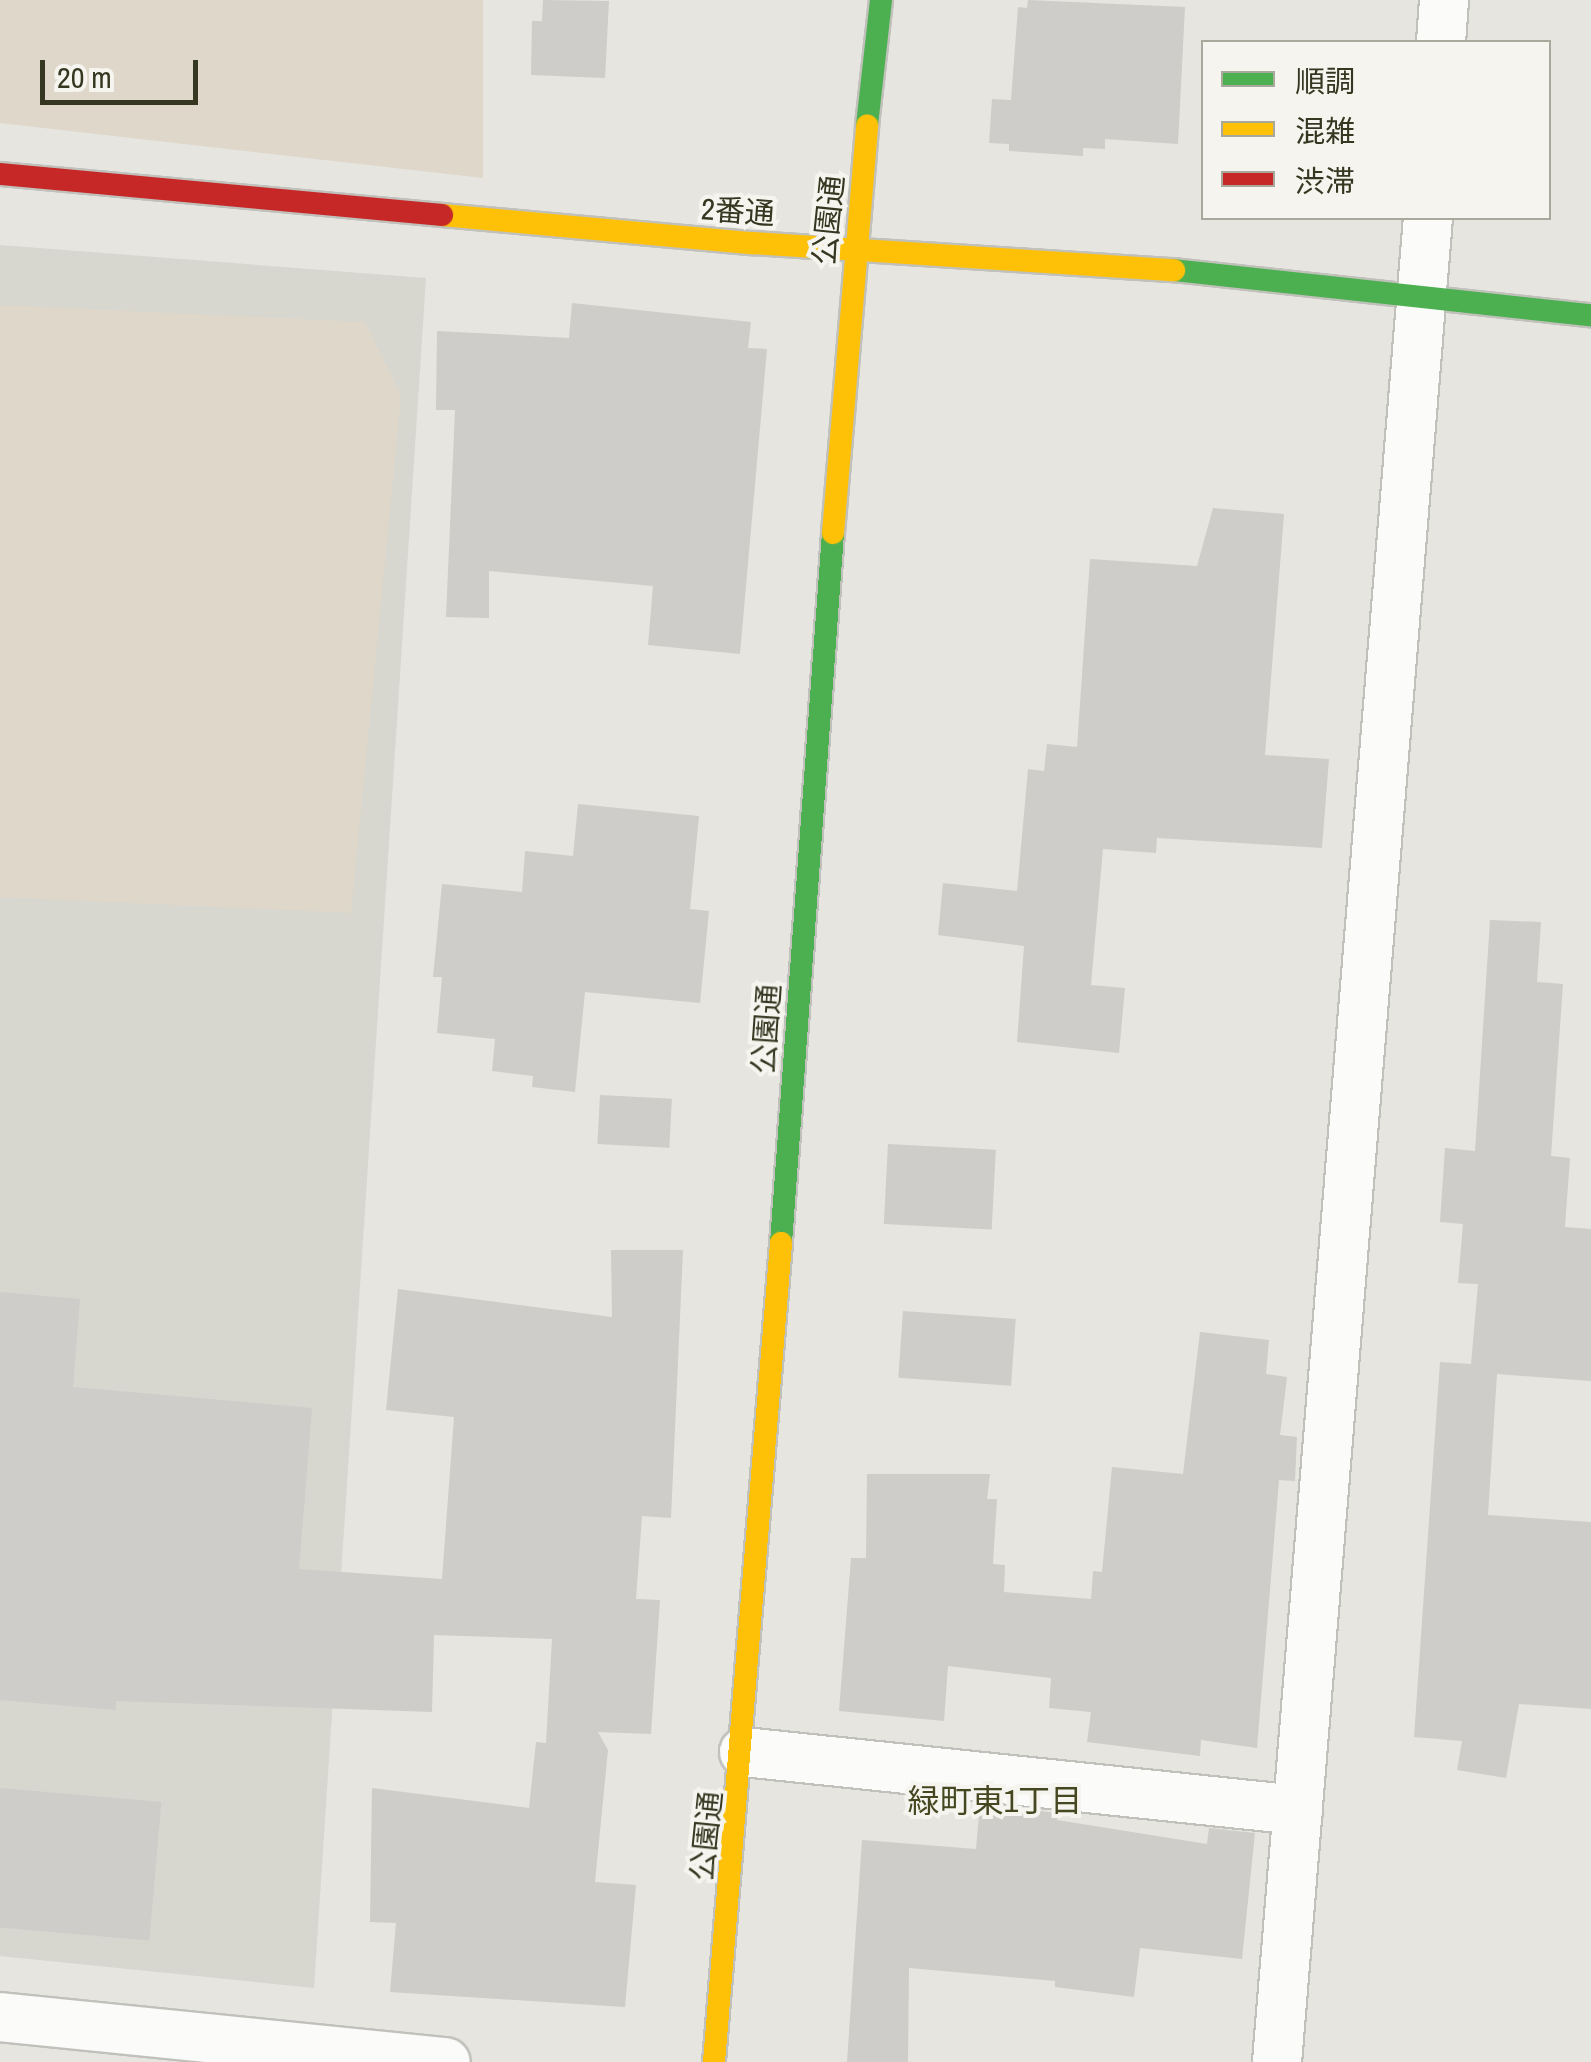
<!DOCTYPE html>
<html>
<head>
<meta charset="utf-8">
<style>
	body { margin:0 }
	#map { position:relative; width:1591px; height:2062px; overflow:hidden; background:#e6e5e0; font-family:"Archivo Narrow","Noto Sans JP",sans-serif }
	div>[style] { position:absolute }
	.built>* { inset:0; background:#d7d6cf }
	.green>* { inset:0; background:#ded7ca }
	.building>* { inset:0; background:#cecdc9; transform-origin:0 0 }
	.roads { filter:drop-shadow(2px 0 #c1c1bc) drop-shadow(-2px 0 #c1c1bc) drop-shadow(0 2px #c1c1bc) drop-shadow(0 -2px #c1c1bc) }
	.street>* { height:48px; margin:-24px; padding:0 24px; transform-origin:24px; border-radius:24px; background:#fbfbfa }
	.fast>* { height:22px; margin:-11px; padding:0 11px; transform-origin:11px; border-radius:11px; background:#4caf50 }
	.slow>* { height:22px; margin:-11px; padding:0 11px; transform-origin:11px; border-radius:11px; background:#ffc107 }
	.jam>* { height:22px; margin:-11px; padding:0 11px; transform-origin:11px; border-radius:11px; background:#c62828 }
	span { translate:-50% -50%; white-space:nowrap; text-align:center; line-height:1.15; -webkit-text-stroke:8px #f5f4ee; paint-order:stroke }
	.street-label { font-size:30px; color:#353721 }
	.neighbourhood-label { font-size:32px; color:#44471f }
	.legend { position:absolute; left:1201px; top:40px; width:350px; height:180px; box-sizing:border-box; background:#f5f4ee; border:2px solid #a8a89c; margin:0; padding:12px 18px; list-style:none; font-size:30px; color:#353721 }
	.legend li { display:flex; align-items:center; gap:20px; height:50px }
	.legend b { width:50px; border:2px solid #a8a89c }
	.scale { position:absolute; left:40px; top:60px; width:158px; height:45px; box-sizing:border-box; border:5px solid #353721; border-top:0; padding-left:12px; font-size:30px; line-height:35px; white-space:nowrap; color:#353721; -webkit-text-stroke:8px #f5f4ee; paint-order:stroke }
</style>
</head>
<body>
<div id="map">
	<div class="built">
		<div style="clip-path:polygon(0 245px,426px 278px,314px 1988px,0 1956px)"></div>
	</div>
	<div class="green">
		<div style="clip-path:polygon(0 0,483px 0,483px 178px,0 123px)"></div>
		<div style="clip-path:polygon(0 305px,365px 322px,401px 396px,351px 913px,0 897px)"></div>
	</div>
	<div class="building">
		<div style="clip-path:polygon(543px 0,609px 1px,605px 78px,531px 75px,532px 21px,542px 21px)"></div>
		<div style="clip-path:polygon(1028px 0,1185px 7px,1178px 144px,1105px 139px,1105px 149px,1083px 148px,1083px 156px,1009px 151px,1009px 144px,989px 143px,992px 99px,1011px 100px,1018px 7px,1027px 8px)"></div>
		<div style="clip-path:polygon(572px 303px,751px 322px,748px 348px,767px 349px,740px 654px,648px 645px,653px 586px,489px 571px,489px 618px,446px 617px,455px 410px,436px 410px,437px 331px,569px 338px)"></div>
		<div style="clip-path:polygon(1213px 508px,1284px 514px,1265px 755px,1329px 759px,1322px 848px,1157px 838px,1156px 853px,1103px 849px,1091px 985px,1125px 988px,1119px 1053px,1017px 1042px,1024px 946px,938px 935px,943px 883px,1017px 891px,1028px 769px,1044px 771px,1047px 744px,1077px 747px,1090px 559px,1197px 566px)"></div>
		<div style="clip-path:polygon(578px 804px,699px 816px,690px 909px,709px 911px,700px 1003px,585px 992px,575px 1092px,532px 1087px,533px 1076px,492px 1071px,495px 1039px,437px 1033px,442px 977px,433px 977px,442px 884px,522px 892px,525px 851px,573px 856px)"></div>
		<div style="clip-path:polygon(1490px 920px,1541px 922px,1537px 982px,1563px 984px,1551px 1156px,1570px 1158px,1565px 1227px,1591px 1229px,1591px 1381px,1497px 1374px,1488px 1515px,1591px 1522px,1591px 1709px,1519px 1704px,1506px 1778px,1457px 1770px,1462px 1741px,1414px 1737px,1440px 1362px,1471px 1364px,1478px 1284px,1458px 1283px,1463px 1224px,1440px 1222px,1445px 1148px,1475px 1151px)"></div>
		<div style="left:600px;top:1095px;width:72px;height:49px;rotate:3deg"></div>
		<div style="left:888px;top:1144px;width:108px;height:80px;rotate:3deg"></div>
		<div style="clip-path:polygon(611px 1250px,683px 1250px,671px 1518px,642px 1516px,636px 1599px,660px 1600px,651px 1734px,598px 1732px,608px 1750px,595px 1882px,636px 1885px,625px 2007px,390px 1992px,396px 1923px,370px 1922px,372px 1788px,529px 1808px,536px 1742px,546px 1743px,552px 1639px,434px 1635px,432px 1712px,116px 1701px,116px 1710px,0 1700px,0 1292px,80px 1299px,73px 1387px,312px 1408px,299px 1569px,442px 1579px,454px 1417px,386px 1410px,398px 1289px,612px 1317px)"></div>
		<div style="left:903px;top:1311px;width:113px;height:67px;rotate:4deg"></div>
		<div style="clip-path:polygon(1200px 1332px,1269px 1340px,1266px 1374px,1287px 1377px,1280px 1435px,1297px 1437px,1295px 1481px,1279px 1480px,1257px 1748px,1201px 1740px,1200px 1756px,1087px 1742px,1091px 1712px,1049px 1708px,1051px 1678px,948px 1666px,944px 1721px,839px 1711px,851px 1558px,866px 1558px,867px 1474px,990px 1474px,987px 1499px,997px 1499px,993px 1564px,1005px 1565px,1004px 1592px,1091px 1599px,1093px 1571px,1102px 1572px,1112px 1467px,1183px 1474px)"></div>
		<div style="left:0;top:1788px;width:162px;height:139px;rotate:5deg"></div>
		<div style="clip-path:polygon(980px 1804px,1058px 1813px,1057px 1820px,1207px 1844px,1209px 1828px,1255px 1833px,1242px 1959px,1140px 1948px,1134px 1997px,1055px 1987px,1055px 1981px,909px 1968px,908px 2062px,847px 2062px,862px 1840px,976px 1849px)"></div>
	</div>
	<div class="roads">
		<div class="street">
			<div style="left:1441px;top:42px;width:42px;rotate:-85.9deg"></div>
			<div style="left:744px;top:1752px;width:557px;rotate:5.98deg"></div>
			<div style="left:0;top:2017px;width:448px;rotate:5.8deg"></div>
			<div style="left:1277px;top:2062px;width:1850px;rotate:-85.32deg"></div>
		</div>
		<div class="fast">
			<div style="left:867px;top:125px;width:126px;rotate:-83.6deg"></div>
			<div style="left:1174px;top:270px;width:419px;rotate:6.2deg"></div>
			<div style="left:781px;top:1243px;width:712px;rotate:-85.81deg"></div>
		</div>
		<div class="slow">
			<div style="left:442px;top:215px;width:311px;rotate:5.2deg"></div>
			<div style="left:752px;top:243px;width:423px;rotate:3.7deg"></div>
			<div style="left:833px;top:533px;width:409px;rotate:-85.2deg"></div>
			<div style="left:714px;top:2062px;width:822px;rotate:-85.32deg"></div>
		</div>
		<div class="jam">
			<div style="left:0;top:174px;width:444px;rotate:5.3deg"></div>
		</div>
	</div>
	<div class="street-label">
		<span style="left:738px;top:211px;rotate:4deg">2番通</span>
		<span style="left:828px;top:220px;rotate:-84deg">公園通</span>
		<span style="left:766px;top:1029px;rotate:-86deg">公園通</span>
		<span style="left:706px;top:1836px;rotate:-84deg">公園通</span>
	</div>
	<div class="neighbourhood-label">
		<span style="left:995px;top:1801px">緑町東1丁目</span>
	</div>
	<ul class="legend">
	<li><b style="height:12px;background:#4caf50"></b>順調</li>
	<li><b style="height:12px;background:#ffc107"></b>混雑</li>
	<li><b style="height:12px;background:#c62828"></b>渋滞</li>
	</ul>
	<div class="scale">20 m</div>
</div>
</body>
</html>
